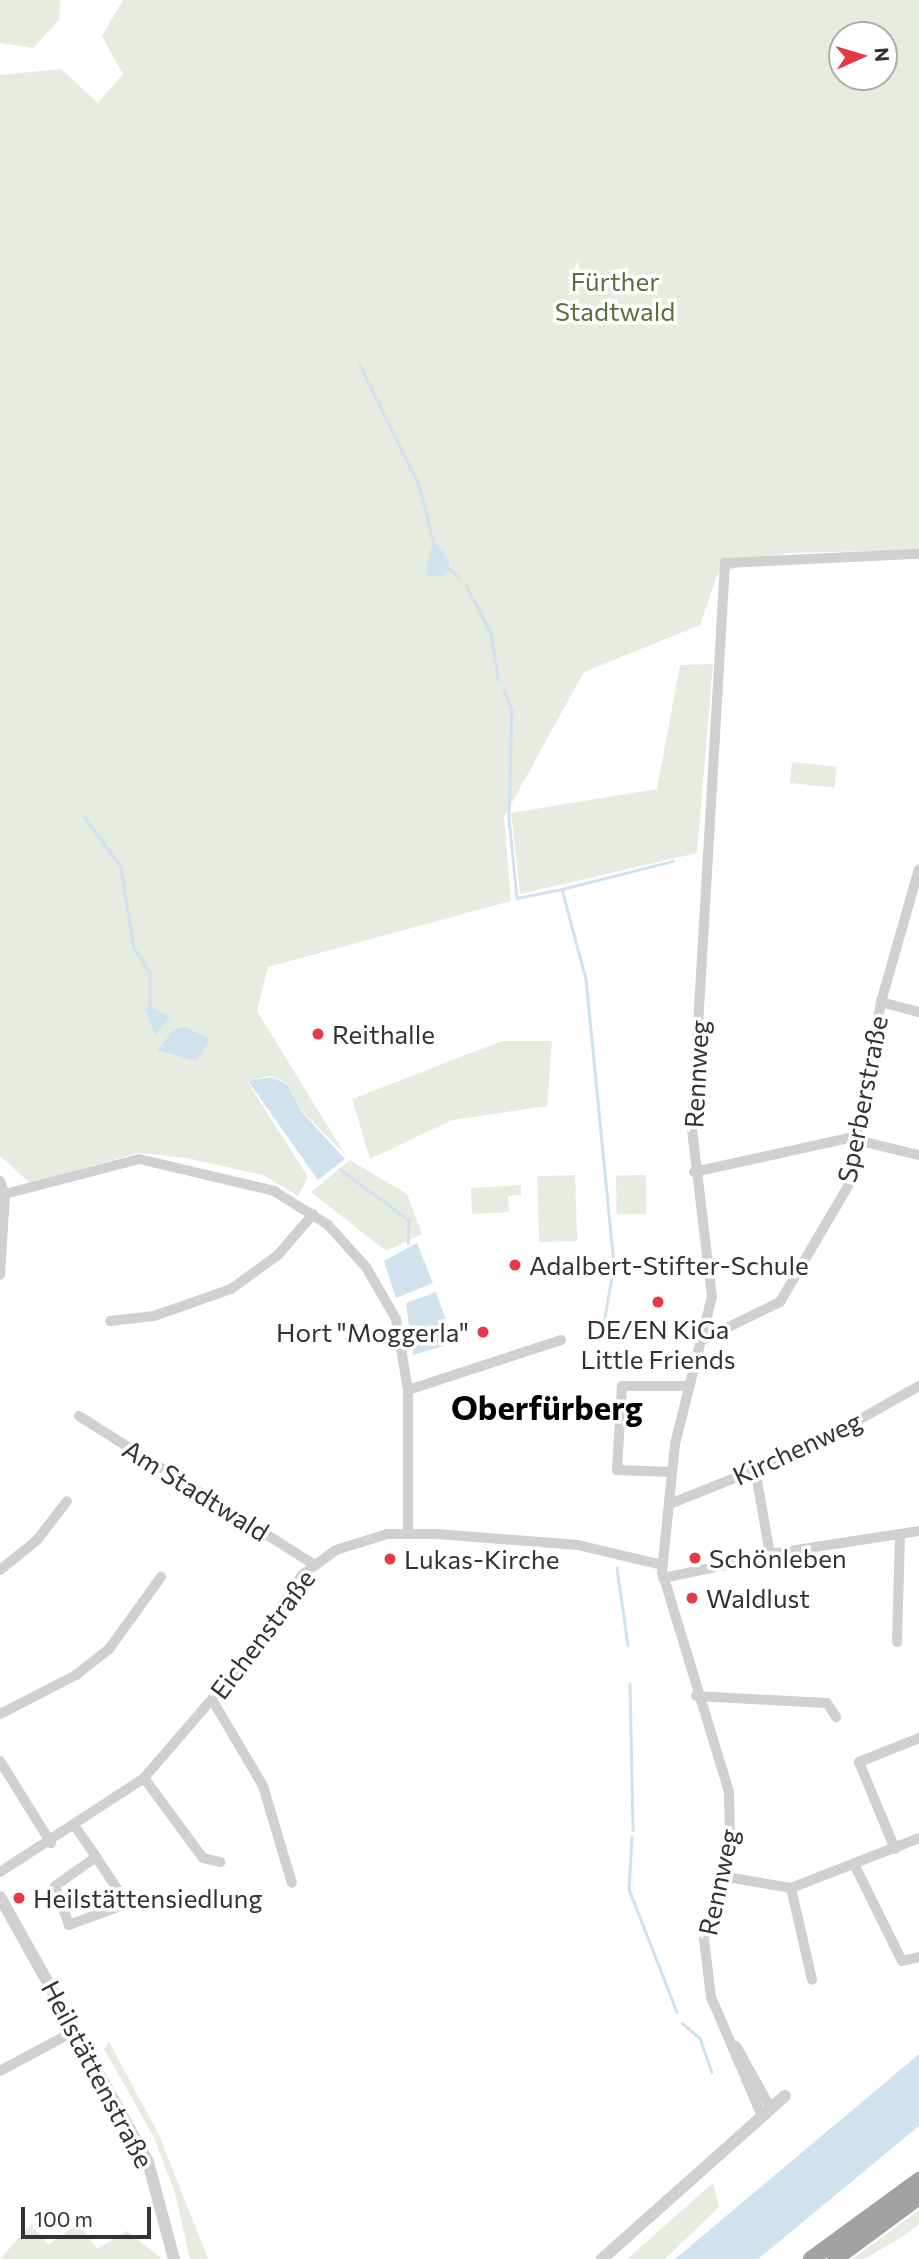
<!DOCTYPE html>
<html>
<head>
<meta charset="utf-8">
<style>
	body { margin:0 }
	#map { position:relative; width:919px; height:2259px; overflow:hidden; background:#fff; font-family:Commissioner,sans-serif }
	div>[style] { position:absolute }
	.green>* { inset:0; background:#e6ecdf; transform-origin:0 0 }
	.water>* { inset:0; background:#cfe2ee }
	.stream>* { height:2.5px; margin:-1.25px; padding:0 1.25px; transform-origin:1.25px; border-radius:1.25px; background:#cfe2ee }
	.minor>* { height:10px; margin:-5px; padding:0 5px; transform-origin:5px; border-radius:5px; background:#d0d0d0 }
	.tertiary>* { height:12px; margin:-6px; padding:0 6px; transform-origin:6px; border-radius:6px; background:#d0d0d0 }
	.trunk>* { height:16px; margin:-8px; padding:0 8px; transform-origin:8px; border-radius:8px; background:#a2a2a2 }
	.dots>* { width:19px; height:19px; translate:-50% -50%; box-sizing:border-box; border:4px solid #fff; border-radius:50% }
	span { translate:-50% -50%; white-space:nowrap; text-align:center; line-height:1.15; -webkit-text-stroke:7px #fff; paint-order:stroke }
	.park-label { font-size:26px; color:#56703f }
	.poi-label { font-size:26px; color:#333 }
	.left { translate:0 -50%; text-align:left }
	.right { translate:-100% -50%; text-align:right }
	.street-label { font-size:26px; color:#333 }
	.district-label { font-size:33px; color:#000; font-weight:700 }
	.north { position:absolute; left:828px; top:21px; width:70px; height:70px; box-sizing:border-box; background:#fff; border:2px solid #adadad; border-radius:50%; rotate:86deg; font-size:19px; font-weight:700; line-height:28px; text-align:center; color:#333 }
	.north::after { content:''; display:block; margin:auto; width:24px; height:32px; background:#e63946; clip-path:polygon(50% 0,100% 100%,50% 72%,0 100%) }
	.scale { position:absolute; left:21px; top:2207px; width:130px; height:32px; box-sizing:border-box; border:4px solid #333; border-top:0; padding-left:9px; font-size:21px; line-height:24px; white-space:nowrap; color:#333; -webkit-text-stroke:5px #fff; paint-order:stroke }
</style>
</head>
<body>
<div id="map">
	<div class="green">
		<div style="clip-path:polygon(0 0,60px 0,59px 20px,33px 48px,0 43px)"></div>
		<div style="clip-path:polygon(evenodd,123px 0,919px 0,919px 550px,787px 553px,718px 573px,700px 625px,584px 672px,504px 817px,511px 901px,268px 967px,257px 1011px,346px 1156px,302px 1111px,287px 1083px,271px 1076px,247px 1081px,308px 1177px,298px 1196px,263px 1175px,187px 1158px,138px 1153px,30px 1183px,0 1156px,0 75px,61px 69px,98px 103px,123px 74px,102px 36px,123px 0,842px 35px,884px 35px,884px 77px,842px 77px,842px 35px)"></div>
		<div style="clip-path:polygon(713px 664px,697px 853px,520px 894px,511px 813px,657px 789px,680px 665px)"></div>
		<div style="left:792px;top:762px;width:45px;height:21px;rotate:6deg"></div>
		<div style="clip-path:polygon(502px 1041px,552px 1041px,547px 1106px,452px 1120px,370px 1159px,352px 1099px)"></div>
		<div style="clip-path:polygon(350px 1160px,407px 1194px,422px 1234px,386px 1251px,311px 1192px)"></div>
		<div style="left:575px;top:1175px;width:66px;height:38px;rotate:88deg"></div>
		<div style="left:646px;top:1175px;width:39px;height:30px;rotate:89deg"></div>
		<div style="clip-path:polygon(521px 1185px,521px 1195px,508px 1196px,509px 1212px,472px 1214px,471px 1188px)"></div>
		<div style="clip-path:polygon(109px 2042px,159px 2135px,208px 2259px,190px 2259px,175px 2193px,154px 2137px,104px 2049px)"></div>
		<div style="clip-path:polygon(713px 2183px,719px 2207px,665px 2259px,627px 2259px)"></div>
		<div style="clip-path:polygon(919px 2210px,919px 2224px,905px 2235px,865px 2259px,852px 2259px)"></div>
		<div style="clip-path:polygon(31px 2224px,48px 2245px,78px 2224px,97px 2249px,127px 2231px,162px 2259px,0 2259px)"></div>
	</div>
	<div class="water">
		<div style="clip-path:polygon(433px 541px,448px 558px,450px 569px,441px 577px,425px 575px)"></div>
		<div style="clip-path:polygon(150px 1006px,170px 1018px,155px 1035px,145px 1008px)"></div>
		<div style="clip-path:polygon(186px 1027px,210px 1040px,195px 1061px,157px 1050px,174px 1030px)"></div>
		<div style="clip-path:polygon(271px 1077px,287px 1084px,302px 1112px,345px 1159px,318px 1180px,248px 1081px)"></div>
		<div style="clip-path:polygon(417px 1243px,433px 1283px,396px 1298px,384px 1261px)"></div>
		<div style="clip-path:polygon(436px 1292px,454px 1343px,413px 1355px,406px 1303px)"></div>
		<div style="clip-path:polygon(919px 2054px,919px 2126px,758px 2259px,675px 2259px)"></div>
	</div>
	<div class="stream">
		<div style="left:360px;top:365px;width:136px;rotate:63.8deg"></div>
		<div style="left:420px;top:487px;width:56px;rotate:76.5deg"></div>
		<div style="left:450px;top:569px;width:12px;rotate:42deg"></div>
		<div style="left:466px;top:585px;width:54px;rotate:62.5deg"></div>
		<div style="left:491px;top:633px;width:47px;rotate:81.3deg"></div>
		<div style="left:504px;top:690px;width:21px;rotate:67deg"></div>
		<div style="left:512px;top:709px;width:109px;rotate:91.6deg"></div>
		<div style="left:509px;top:818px;width:80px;rotate:84.3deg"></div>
		<div style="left:517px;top:898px;width:46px;rotate:-11.3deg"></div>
		<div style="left:562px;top:889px;width:93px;rotate:75.1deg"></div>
		<div style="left:586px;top:979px;width:288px;rotate:84.4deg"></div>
		<div style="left:614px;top:1266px;width:70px;rotate:99.9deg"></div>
		<div style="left:84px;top:816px;width:63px;rotate:54deg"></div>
		<div style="left:121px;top:867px;width:82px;rotate:80.9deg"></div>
		<div style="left:134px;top:948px;width:30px;rotate:57deg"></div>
		<div style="left:150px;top:973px;width:33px;rotate:90deg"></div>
		<div style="left:562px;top:889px;width:114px;rotate:-14.2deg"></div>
		<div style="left:340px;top:1169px;width:86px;rotate:36.5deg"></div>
		<div style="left:409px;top:1220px;width:23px;rotate:92deg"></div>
		<div style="left:617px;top:1568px;width:78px;rotate:81.9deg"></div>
		<div style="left:630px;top:1684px;width:146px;rotate:88.8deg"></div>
		<div style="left:632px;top:1837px;width:52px;rotate:93.3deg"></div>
		<div style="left:629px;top:1889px;width:132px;rotate:68.7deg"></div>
		<div style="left:682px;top:2023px;width:23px;rotate:40deg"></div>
		<div style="left:700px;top:2038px;width:36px;rotate:71deg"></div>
	</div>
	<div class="minor">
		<div style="left:881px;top:1002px;width:39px;rotate:15deg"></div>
		<div style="left:694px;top:1172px;width:158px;rotate:-12.4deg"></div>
		<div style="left:848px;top:1138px;width:73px;rotate:13.5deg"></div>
		<div style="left:0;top:1181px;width:14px;rotate:69deg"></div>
		<div style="left:5px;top:1194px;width:81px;rotate:93.5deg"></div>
		<div style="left:5px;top:1194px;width:138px;rotate:-14.6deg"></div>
		<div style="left:139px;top:1159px;width:139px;rotate:13.3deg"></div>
		<div style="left:274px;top:1191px;width:64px;rotate:32.2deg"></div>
		<div style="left:328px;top:1225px;width:57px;rotate:47.9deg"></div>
		<div style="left:366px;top:1267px;width:60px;rotate:60deg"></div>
		<div style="left:396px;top:1319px;width:72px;rotate:80.4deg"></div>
		<div style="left:408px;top:1390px;width:143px;rotate:90deg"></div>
		<div style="left:110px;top:1321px;width:44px;rotate:-6.5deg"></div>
		<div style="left:154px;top:1316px;width:82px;rotate:-19.3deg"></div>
		<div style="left:231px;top:1289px;width:58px;rotate:-35.9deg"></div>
		<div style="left:278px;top:1255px;width:54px;rotate:-49.5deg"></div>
		<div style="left:702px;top:1340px;width:87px;rotate:-26deg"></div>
		<div style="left:780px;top:1302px;width:134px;rotate:-59.6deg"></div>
		<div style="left:848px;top:1186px;width:187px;rotate:-79.8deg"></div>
		<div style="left:881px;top:1002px;width:138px;rotate:-74.1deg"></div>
		<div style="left:408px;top:1390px;width:161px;rotate:-18.1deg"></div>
		<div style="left:79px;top:1416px;width:277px;rotate:32.3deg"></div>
		<div style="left:755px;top:1469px;width:86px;rotate:80deg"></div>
		<div style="left:770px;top:1554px;width:151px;rotate:-8.8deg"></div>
		<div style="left:672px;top:1472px;width:55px;rotate:-177.9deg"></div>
		<div style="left:617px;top:1470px;width:84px;rotate:-86.6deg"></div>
		<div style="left:622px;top:1386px;width:66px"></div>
		<div style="left:672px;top:1503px;width:143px;rotate:-21.7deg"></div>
		<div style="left:805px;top:1450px;width:131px;rotate:-29.3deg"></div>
		<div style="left:0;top:1570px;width:48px;rotate:-39deg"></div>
		<div style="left:37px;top:1540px;width:49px;rotate:-52.4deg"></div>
		<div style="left:663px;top:1578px;width:68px;rotate:-11.8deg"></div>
		<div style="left:897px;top:1642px;width:107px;rotate:-88.4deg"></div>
		<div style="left:696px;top:1696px;width:131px;rotate:3.1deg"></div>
		<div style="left:827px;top:1703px;width:17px;rotate:57deg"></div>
		<div style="left:213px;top:1701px;width:99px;rotate:59.5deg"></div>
		<div style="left:263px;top:1786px;width:101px;rotate:73.4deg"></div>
		<div style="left:0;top:1714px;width:85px;rotate:-27.2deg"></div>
		<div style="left:76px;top:1675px;width:42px;rotate:-38.2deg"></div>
		<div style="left:109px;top:1649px;width:89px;rotate:-54.2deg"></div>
		<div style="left:0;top:1761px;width:97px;rotate:58.1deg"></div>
		<div style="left:144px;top:1778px;width:99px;rotate:53.6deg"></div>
		<div style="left:203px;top:1858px;width:18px;rotate:13deg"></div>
		<div style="left:76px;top:1828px;width:35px;rotate:55deg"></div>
		<div style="left:96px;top:1857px;width:47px;rotate:56.3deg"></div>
		<div style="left:122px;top:1896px;width:9px;rotate:63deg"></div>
		<div style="left:126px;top:1904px;width:61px;rotate:159.8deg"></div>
		<div style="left:69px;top:1925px;width:41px;rotate:-109.7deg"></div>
		<div style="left:55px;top:1886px;width:50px;rotate:-35.3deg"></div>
		<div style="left:895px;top:1849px;width:94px;rotate:-112.5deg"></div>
		<div style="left:859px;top:1762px;width:65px;rotate:-21.8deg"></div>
		<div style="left:855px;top:1866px;width:106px;rotate:63.7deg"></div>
		<div style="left:902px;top:1961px;width:17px;rotate:-13deg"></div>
		<div style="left:0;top:1872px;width:172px;rotate:-33.1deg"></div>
		<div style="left:144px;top:1778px;width:161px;rotate:-49.3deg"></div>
		<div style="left:249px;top:1656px;width:97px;rotate:-56.8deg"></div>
		<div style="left:302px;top:1575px;width:42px;rotate:-36.3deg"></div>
		<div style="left:336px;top:1550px;width:53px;rotate:-17.4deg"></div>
		<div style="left:387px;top:1534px;width:50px"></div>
		<div style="left:437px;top:1534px;width:141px;rotate:4.5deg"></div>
		<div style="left:578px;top:1545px;width:86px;rotate:13.4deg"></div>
		<div style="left:721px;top:1876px;width:71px;rotate:9.7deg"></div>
		<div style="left:791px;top:1888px;width:137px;rotate:-21.3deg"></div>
		<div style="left:791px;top:1888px;width:94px;rotate:77.1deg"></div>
		<div style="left:736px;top:2046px;width:68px;rotate:60.8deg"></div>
		<div style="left:0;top:2071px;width:86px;rotate:-28.3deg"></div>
		<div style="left:761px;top:2114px;width:127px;rotate:-113.1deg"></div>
		<div style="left:711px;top:1997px;width:58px;rotate:-96.9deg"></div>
		<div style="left:704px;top:1939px;width:103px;rotate:-75.4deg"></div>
		<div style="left:730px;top:1839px;width:47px;rotate:-91.2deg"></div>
		<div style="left:729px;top:1792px;width:230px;rotate:-106.9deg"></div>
		<div style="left:662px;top:1572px;width:129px;rotate:-84.2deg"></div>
		<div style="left:675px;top:1444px;width:152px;rotate:-75.9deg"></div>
		<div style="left:712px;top:1297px;width:169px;rotate:-96.8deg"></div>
		<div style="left:692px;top:1129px;width:567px;rotate:-86.66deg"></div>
		<div style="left:725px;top:563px;width:194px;rotate:-2.7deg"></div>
	</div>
	<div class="tertiary">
		<div style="left:0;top:1897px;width:304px;rotate:60.8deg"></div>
		<div style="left:148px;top:2162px;width:100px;rotate:75deg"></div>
		<div style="left:602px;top:2259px;width:245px;rotate:-41.7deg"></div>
	</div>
	<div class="trunk">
		<div style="left:811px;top:2259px;width:134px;rotate:-36.2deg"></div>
		<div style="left:835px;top:2259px;width:104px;rotate:-36.4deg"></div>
	</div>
	<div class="dots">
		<div style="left:318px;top:1034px;background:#e63946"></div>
		<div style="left:515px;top:1265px;background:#e63946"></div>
		<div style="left:658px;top:1302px;background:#e63946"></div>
		<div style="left:483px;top:1332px;background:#e63946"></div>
		<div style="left:695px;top:1558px;background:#e63946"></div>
		<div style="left:390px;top:1559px;background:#e63946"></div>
		<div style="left:692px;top:1598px;background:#e63946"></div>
		<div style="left:19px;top:1898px;background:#e63946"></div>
	</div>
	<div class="park-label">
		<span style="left:615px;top:296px">Fürther<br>Stadtwald</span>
	</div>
	<div class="poi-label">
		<span class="left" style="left:332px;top:1034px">Reithalle</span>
		<span class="left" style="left:529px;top:1265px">Adalbert-Stifter-Schule</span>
		<span style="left:658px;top:1344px">DE/EN KiGa<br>Little Friends</span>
		<span class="right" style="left:469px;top:1332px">Hort "Moggerla"</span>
		<span class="left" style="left:709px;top:1558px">Schönleben</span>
		<span class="left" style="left:404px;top:1559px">Lukas-Kirche</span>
		<span class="left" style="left:706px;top:1598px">Waldlust</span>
		<span class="left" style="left:33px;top:1898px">Heilstättensiedlung</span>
	</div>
	<div class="street-label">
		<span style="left:696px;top:1074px;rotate:-87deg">Rennweg</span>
		<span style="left:862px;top:1099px;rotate:-79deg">Sperberstraße</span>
		<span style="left:797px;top:1448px;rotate:-25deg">Kirchenweg</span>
		<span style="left:196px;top:1490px;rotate:32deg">Am Stadtwald</span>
		<span style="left:262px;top:1634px;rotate:-53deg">Eichenstraße</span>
		<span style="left:718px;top:1882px;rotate:-78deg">Rennweg</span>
		<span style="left:98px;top:2074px;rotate:62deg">Heilstättenstraße</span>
	</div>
	<div class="district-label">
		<span style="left:547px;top:1407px">Oberfürberg</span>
	</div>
	<div class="north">N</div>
	<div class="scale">100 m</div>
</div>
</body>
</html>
